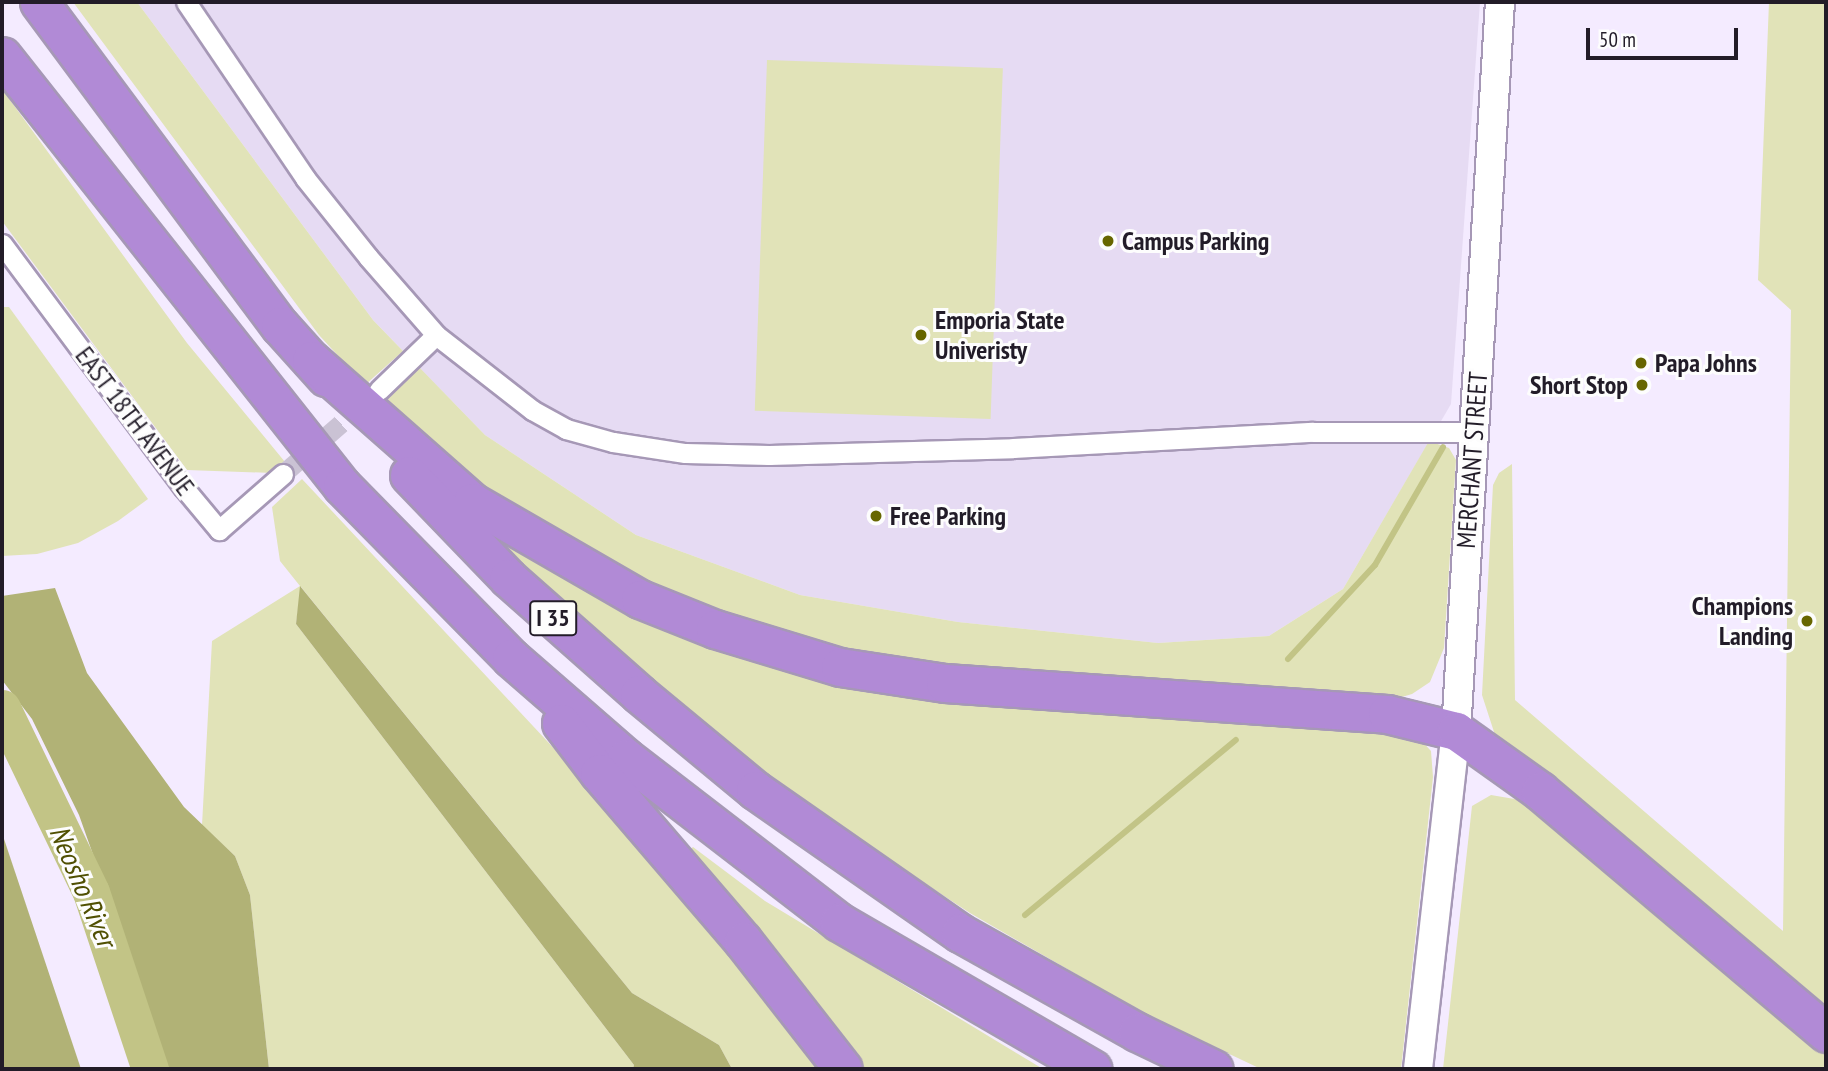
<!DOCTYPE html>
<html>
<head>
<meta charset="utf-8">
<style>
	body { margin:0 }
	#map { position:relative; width:1828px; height:1071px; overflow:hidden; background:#f4ebff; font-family:"PT Sans Narrow",sans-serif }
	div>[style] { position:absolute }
	.built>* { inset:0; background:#e6dbf3 }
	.green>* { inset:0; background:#e1e3b8; transform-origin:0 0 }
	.forest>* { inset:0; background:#b1b276 }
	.stream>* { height:6px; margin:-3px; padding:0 3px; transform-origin:3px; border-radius:3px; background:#c2c486 }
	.river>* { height:37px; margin:-18.5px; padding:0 18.5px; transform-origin:18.5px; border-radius:18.5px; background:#c2c486 }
	.street-tunnel>* { height:19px; margin-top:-9.5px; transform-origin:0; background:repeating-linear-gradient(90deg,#cac2d4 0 19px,transparent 0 29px) }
	.roads { filter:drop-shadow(2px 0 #a698b6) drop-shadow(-2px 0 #a698b6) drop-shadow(0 2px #a698b6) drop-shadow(0 -2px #a698b6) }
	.street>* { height:19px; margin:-9.5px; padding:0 9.5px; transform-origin:9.5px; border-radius:9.5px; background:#fff }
	.secondary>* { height:28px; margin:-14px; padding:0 14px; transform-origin:14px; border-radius:14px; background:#fff }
	.highway>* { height:37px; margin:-18.5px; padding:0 18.5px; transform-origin:18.5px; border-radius:18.5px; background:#b18ad6 }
	.dots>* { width:19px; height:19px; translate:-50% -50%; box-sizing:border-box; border:4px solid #fdfdfd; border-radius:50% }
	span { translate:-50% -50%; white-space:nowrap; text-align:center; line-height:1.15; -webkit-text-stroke:6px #fdfdfd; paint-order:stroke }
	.shield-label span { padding:2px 5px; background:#fdfdfd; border:2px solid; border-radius:5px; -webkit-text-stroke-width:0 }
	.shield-label { font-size:24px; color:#221c28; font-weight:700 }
	.poi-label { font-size:26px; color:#221c28; font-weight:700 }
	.left { translate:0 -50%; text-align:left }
	.right { translate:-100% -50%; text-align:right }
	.street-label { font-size:26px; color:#221c28 }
	.water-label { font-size:28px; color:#505003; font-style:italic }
	.frame { position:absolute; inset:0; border:4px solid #221c28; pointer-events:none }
	.scale { position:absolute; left:1586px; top:28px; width:152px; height:32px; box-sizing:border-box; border:4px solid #221c28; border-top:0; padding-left:9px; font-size:21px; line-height:24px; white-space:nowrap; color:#221c28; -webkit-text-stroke:5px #fdfdfd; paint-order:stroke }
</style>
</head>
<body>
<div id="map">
	<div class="built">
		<div style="clip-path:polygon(137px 2px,1480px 2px,1451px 404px,1343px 589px,1269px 636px,1158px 643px,958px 622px,800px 595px,636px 535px,485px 435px,373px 320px)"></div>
	</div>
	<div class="green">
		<div style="clip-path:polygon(73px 2px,137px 2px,373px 320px,403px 351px,365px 385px,319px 335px)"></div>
		<div style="clip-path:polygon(1769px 2px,1826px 2px,1826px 1010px,1495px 735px,1482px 695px,1493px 485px,1499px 473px,1512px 464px,1515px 700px,1783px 931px,1791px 310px,1758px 280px)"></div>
		<div style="left:767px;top:60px;width:236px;height:351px;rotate:2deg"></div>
		<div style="clip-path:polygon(2px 89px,187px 343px,285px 462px,273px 473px,187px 470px,2px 221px)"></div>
		<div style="clip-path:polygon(2px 307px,9px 307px,148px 499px,118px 521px,78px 543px,37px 554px,2px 556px)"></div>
		<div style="clip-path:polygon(420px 368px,485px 435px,636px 535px,800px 595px,958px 622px,1158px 643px,1269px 636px,1343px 589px,1429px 441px,1449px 448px,1456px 460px,1444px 648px,1430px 682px,1412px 694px,1395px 699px,936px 670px,794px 642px,634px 581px,501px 503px,442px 456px,382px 399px)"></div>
		<div style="clip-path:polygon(302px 479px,619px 818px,693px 906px,817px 1069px,732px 1069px,719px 1045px,632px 993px,301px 587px,296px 624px,634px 1065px,633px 1069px,269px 1069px,250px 895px,235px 856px,202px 825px,212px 641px,300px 586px,280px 561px,272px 507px)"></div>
		<div style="clip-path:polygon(490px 530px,719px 642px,1380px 726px,1419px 738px,1431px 751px,1433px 777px,1401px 1069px,1261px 1069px,1147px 1015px,970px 913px,848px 833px,762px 772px,680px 706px,545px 586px)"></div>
		<div style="clip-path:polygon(1491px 795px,1538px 803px,1826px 1040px,1826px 1069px,1443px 1069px,1472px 806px)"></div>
		<div style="clip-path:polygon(693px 847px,765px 901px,1043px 1069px,852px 1069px,684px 855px)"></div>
	</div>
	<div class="forest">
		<div style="clip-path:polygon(300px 586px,632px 993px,719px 1045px,732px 1069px,633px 1069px,634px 1065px,296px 624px)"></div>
		<div style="clip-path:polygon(55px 588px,87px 673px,184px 807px,235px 856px,250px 895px,269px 1069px,169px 1069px,79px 815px,32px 719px,2px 680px,2px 596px)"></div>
		<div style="clip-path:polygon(2px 833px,81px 1069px,2px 1069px)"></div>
	</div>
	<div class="stream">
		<div style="left:1288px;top:659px;width:128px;rotate:-47.2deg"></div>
		<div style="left:1375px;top:565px;width:136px;rotate:-60deg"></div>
		<div style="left:1025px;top:915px;width:274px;rotate:-39.7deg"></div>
	</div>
	<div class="river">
		<div style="left:2px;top:708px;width:204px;rotate:64.2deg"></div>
		<div style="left:91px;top:892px;width:187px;rotate:71.6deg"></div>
	</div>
	<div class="street-tunnel">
		<div style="left:283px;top:474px;width:113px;rotate:-41deg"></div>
	</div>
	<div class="roads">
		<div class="street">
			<div style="left:186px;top:2px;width:212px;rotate:55.9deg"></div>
			<div style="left:305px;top:178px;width:101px;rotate:51.4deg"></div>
			<div style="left:368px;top:257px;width:103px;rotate:48.9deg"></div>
			<div style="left:436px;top:335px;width:122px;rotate:38deg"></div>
			<div style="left:532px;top:410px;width:39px;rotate:29deg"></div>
			<div style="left:566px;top:429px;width:49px;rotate:15.5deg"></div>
			<div style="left:613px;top:442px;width:73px;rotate:8.7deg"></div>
			<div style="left:685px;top:453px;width:84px;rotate:1.4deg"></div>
			<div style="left:769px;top:455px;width:244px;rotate:-1.6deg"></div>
			<div style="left:1013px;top:448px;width:300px;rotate:-3.1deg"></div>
			<div style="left:1313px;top:432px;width:162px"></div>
			<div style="left:2px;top:244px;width:304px;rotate:53.3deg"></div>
			<div style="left:184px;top:488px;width:55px;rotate:50.2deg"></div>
			<div style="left:219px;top:530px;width:85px;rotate:-41.2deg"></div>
			<div style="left:379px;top:390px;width:79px;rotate:-44deg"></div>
		</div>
		<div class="secondary">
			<div style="left:1418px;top:1069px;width:340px;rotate:-83.6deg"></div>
			<div style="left:1456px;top:731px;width:730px;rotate:-86.55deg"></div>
		</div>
		<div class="highway">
			<div style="left:39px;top:2px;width:404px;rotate:53.4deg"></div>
			<div style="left:280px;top:326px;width:69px;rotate:48deg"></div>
			<div style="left:2px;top:56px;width:548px;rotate:51.67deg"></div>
			<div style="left:342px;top:486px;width:241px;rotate:45.5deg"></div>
			<div style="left:511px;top:658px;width:152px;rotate:41deg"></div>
			<div style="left:626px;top:758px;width:269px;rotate:37.6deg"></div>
			<div style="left:839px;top:922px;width:293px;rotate:30.1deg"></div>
			<div style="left:311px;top:360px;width:215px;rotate:41.4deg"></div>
			<div style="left:472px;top:502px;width:194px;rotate:30deg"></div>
			<div style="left:640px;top:599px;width:81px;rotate:21.8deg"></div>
			<div style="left:715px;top:629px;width:131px;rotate:16.9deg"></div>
			<div style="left:840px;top:667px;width:106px;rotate:8.7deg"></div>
			<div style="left:945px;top:683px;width:443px;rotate:4deg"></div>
			<div style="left:1387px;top:714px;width:71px;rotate:13.8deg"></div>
			<div style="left:1456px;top:731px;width:103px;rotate:35.5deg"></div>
			<div style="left:1540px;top:791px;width:375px;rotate:40.2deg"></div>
			<div style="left:409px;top:475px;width:143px;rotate:46.1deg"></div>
			<div style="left:508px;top:578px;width:175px;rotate:41.5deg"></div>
			<div style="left:639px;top:694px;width:151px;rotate:39.6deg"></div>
			<div style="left:755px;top:790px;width:250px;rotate:34.9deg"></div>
			<div style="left:960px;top:933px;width:203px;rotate:29.2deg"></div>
			<div style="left:1137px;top:1032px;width:85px;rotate:25.7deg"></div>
			<div style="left:561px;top:723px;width:63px;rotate:52.8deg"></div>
			<div style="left:599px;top:773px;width:221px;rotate:49.4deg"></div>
			<div style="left:743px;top:941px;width:162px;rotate:52deg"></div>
		</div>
	</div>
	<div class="dots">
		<div style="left:1108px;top:241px;background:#676600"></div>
		<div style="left:921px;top:335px;background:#676600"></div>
		<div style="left:1641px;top:363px;background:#676600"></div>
		<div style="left:1642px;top:385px;background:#676600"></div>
		<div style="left:876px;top:516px;background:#676600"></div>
		<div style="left:1807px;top:621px;background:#676600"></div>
	</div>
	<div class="shield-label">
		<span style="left:553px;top:618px">I 35</span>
	</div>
	<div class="poi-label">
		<span class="left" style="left:1122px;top:241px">Campus Parking</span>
		<span class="left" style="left:935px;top:335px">Emporia State<br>Univeristy</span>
		<span class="left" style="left:1655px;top:363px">Papa Johns</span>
		<span class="right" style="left:1628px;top:385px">Short Stop</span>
		<span class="left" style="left:890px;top:516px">Free Parking</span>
		<span class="right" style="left:1793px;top:621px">Champions<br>Landing</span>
	</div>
	<div class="street-label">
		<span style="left:135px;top:421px;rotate:53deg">EAST 18TH AVENUE</span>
		<span style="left:1472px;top:460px;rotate:-86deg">MERCHANT STREET</span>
	</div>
	<div class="water-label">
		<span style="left:83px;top:886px;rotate:67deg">Neosho River</span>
	</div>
	<div class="frame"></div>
	<div class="scale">50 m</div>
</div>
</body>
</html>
